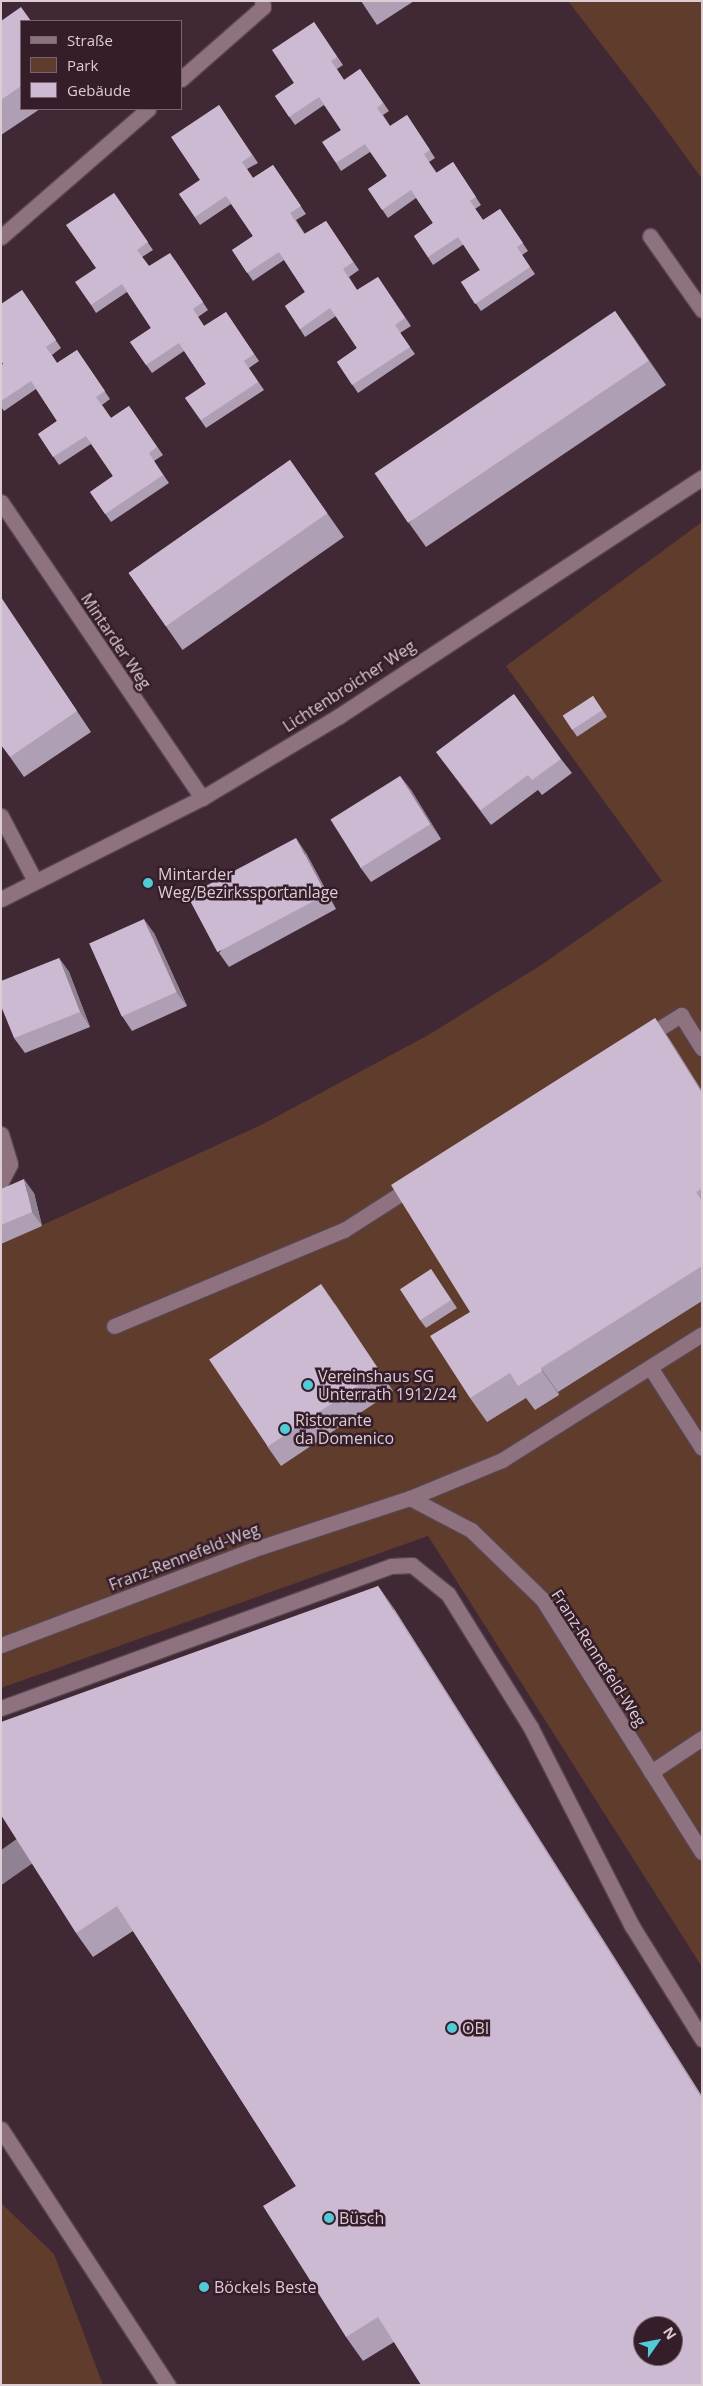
<!DOCTYPE html>
<html>
<head>
<meta charset="utf-8">
<style>
	body { margin:0 }
	#map { position:relative; width:703px; height:2386px; overflow:hidden; background:#402834; font-family:"Open Sans",sans-serif }
	div>[style] { position:absolute }
	.green>* { inset:0; background:#5f3c2c }
	.roads { filter:drop-shadow(1px 0 #584550) drop-shadow(-1px 0 #584550) drop-shadow(0 1px #584550) drop-shadow(0 -1px #584550) }
	.lane>* { height:15px; margin:-7.5px; padding:0 7.5px; transform-origin:7.5px; border-radius:7.5px; background:#8e7280 }
	.street>* { height:15px; margin:-7.5px; padding:0 7.5px; transform-origin:7.5px; border-radius:7.5px; background:#8e7280 }
	.secondary>* { height:15px; margin:-7.5px; padding:0 7.5px; transform-origin:7.5px; border-radius:7.5px; background:#8e7280 }
	.wall>* { inset:0; background:#af9fb5; transform-origin:0 0 }
	.shaded-wall>* { inset:0; background:#8f8293; transform-origin:0 0 }
	.building>* { inset:0; background:#ccb9d2; transform-origin:0 0 }
	.dots>* { width:14px; height:14px; translate:-50% -50%; box-sizing:border-box; border:2px solid #351e2a; border-radius:50% }
	span { translate:-50% -50%; white-space:nowrap; text-align:center; line-height:1.15; -webkit-text-stroke:5px #351e2a; paint-order:stroke }
	.street-label { font-size:16px; color:#dcccd4 }
	.poi-label { font-size:16px; color:#dcccd4 }
	.left { translate:0 -50%; text-align:left }
	.frame { position:absolute; inset:0; border:2px solid #dcccd4; pointer-events:none }
	.legend { position:absolute; left:20px; top:20px; width:162px; height:90px; box-sizing:border-box; background:#351e2a; border:1px solid #78646e; margin:0; padding:6px 9px; list-style:none; font-size:15px; color:#dcccd4 }
	.legend li { display:flex; align-items:center; gap:10px; height:25px }
	.legend b { width:25px; border:1px solid #78646e }
	.north { position:absolute; left:633px; top:2316px; width:50px; height:50px; box-sizing:border-box; background:#351e2a; border:1px solid #78646e; border-radius:50%; rotate:57deg; font-size:14px; font-weight:700; line-height:20px; text-align:center; color:#dcccd4 }
	.north::after { content:''; display:block; margin:auto; width:18px; height:22px; background:#52cbd8; clip-path:polygon(50% 0,100% 100%,50% 72%,0 100%) }
</style>
</head>
<body>
<div id="map">
	<div class="green">
		<div style="clip-path:polygon(568px 1px,702px 1px,702px 179px,655px 114px)"></div>
		<div style="clip-path:polygon(702px 522px,702px 1967px,428px 1536px,1px 1688px,1px 1244px,263px 1124px,430px 1034px,541px 965px,662px 881px,506px 666px)"></div>
		<div style="clip-path:polygon(1px 2203px,54px 2254px,103px 2385px,1px 2385px)"></div>
	</div>
	<div class="roads">
		<div class="lane">
			<div style="left:650px;top:236px;width:90px;rotate:54.9deg"></div>
			<div style="left:1px;top:816px;width:73px;rotate:62.4deg"></div>
			<div style="left:644px;top:1038px;width:44px;rotate:-31.9deg"></div>
			<div style="left:681px;top:1015px;width:39px;rotate:58deg"></div>
			<div style="left:1px;top:1134px;width:31px;rotate:73deg"></div>
			<div style="left:10px;top:1164px;width:20px;rotate:117deg"></div>
			<div style="left:114px;top:1326px;width:249px;rotate:-22.7deg"></div>
			<div style="left:344px;top:1230px;width:83px;rotate:-32.7deg"></div>
			<div style="left:650px;top:1367px;width:96px;rotate:57.3deg"></div>
			<div style="left:410px;top:1498px;width:69px;rotate:27.7deg"></div>
			<div style="left:471px;top:1530px;width:100px;rotate:44.2deg"></div>
			<div style="left:543px;top:1600px;width:298px;rotate:57.8deg"></div>
			<div style="left:1px;top:1645px;width:278px;rotate:-20.7deg"></div>
			<div style="left:261px;top:1547px;width:157px;rotate:-18.2deg"></div>
			<div style="left:410px;top:1498px;width:100px;rotate:-22.4deg"></div>
			<div style="left:502px;top:1460px;width:236px;rotate:-32.2deg"></div>
			<div style="left:1px;top:1708px;width:415px;rotate:-20deg"></div>
			<div style="left:391px;top:1566px;width:21px;rotate:-3deg"></div>
			<div style="left:412px;top:1565px;width:46px;rotate:38.9deg"></div>
			<div style="left:448px;top:1594px;width:158px;rotate:58.2deg"></div>
			<div style="left:531px;top:1728px;width:222px;rotate:63deg"></div>
			<div style="left:632px;top:1926px;width:133px;rotate:58.2deg"></div>
			<div style="left:651px;top:1772px;width:61px;rotate:-33.7deg"></div>
			<div style="left:1px;top:2129px;width:306px;rotate:56.9deg"></div>
		</div>
		<div class="street">
			<div style="left:181px;top:79px;width:109px;rotate:-41.3deg"></div>
			<div style="left:263px;top:7px;width:6px;rotate:-99deg"></div>
			<div style="left:1px;top:237px;width:195px;rotate:-41deg"></div>
			<div style="left:1px;top:502px;width:358px;rotate:55.8deg"></div>
		</div>
		<div class="secondary">
			<div style="left:1px;top:899px;width:225px;rotate:-26.7deg"></div>
			<div style="left:202px;top:798px;width:160px;rotate:-30.9deg"></div>
			<div style="left:339px;top:716px;width:434px;rotate:-33.3deg"></div>
		</div>
	</div>
	<div class="wall">
		<div style="clip-path:polygon(361px 1px,414px 1px,377px 25px)"></div>
		<div style="clip-path:polygon(1px 21px,21px 21px,21px 109px,40px 109px,1px 135px)"></div>
		<div style="clip-path:polygon(314px 22px,343px 65px,337px 69px,344px 80px,360px 69px,389px 111px,383px 115px,390px 126px,407px 115px,435px 158px,429px 162px,437px 173px,453px 162px,481px 205px,475px 209px,483px 220px,500px 209px,528px 251px,522px 255px,535px 274px,481px 311px,461px 282px,480px 270px,464px 244px,433px 265px,414px 236px,433px 223px,416px 198px,388px 218px,368px 189px,387px 176px,370px 152px,341px 171px,336px 163px,341px 130px,324px 105px,295px 125px,275px 96px,294px 83px)"></div>
		<div style="clip-path:polygon(219px 105px,258px 163px,247px 169px,253px 178px,273px 165px,306px 214px,296px 220px,305px 234px,326px 221px,359px 270px,349px 277px,357px 290px,378px 277px,411px 326px,400px 333px,415px 354px,358px 393px,337px 362px,357px 348px,336px 316px,305px 337px,285px 306px,305px 292px,284px 260px,253px 281px,232px 250px,253px 236px,231px 204px,200px 225px,179px 194px,200px 180px)"></div>
		<div style="clip-path:polygon(114px 193px,153px 250px,142px 257px,149px 266px,175px 260px,208px 310px,198px 317px,204px 326px,226px 312px,259px 361px,249px 368px,264px 390px,206px 428px,185px 398px,206px 384px,184px 351px,152px 373px,130px 342px,151px 328px,127px 292px,96px 313px,91px 305px,96px 268px)"></div>
		<div style="clip-path:polygon(22px 290px,61px 348px,52px 355px,57px 363px,77px 350px,110px 399px,102px 405px,111px 418px,129px 406px,163px 455px,154px 461px,169px 483px,111px 522px,90px 492px,113px 476px,91px 444px,59px 465px,38px 434px,57px 421px,36px 389px,4px 411px,1px 407px,1px 366px,3px 364px)"></div>
		<div style="clip-path:polygon(615px 311px,666px 385px,426px 547px,409px 523px)"></div>
		<div style="left:290px;top:460px;width:94px;height:197px;rotate:55deg"></div>
		<div style="clip-path:polygon(1px 597px,91px 732px,24px 777px,10px 757px)"></div>
		<div style="left:593px;top:696px;width:25px;height:36px;rotate:56deg"></div>
		<div style="clip-path:polygon(436px 752px,561px 759px,572px 773px,542px 795px,538px 790px,491px 825px)"></div>
		<div style="clip-path:polygon(400px 776px,411px 790px,441px 839px,371px 882px,360px 867px)"></div>
		<div style="clip-path:polygon(306px 853px,336px 909px,229px 967px,219px 953px)"></div>
		<div style="clip-path:polygon(154px 933px,187px 1006px,132px 1031px,122px 1016px)"></div>
		<div style="clip-path:polygon(59px 958px,69px 972px,90px 1027px,25px 1053px,14px 1038px)"></div>
		<div style="clip-path:polygon(655px 1018px,672px 1043px,702px 1091px,702px 1301px,558px 1392px,559px 1395px,535px 1410px,526px 1398px,487px 1422px,470px 1398px,470px 1312px)"></div>
		<div style="clip-path:polygon(1px 1189px,34px 1193px,42px 1226px,1px 1244px)"></div>
		<div style="clip-path:polygon(431px 1269px,457px 1308px,426px 1328px,420px 1320px)"></div>
		<div style="clip-path:polygon(335px 1304px,393px 1391px,281px 1466px,267px 1446px)"></div>
		<div style="clip-path:polygon(378px 1586px,395px 1610px,702px 2096px,702px 2385px,394px 2342px,363px 2361px,346px 2337px,296px 2186px,133px 1931px,93px 1957px,76px 1933px)"></div>
	</div>
	<div class="shaded-wall">
		<div style="clip-path:polygon(615px 311px,632px 335px,666px 385px,649px 361px)"></div>
		<div style="clip-path:polygon(400px 776px,411px 790px,441px 839px,430px 824px)"></div>
		<div style="clip-path:polygon(296px 838px,306px 853px,336px 909px,326px 894px)"></div>
		<div style="clip-path:polygon(144px 919px,154px 933px,187px 1006px,176px 992px)"></div>
		<div style="clip-path:polygon(59px 958px,69px 972px,90px 1027px,80px 1012px)"></div>
		<div style="clip-path:polygon(655px 1018px,672px 1043px,702px 1091px,702px 1093px)"></div>
		<div style="clip-path:polygon(24px 1179px,34px 1193px,42px 1226px,32px 1212px)"></div>
		<div style="clip-path:polygon(321px 1284px,335px 1304px,393px 1391px,379px 1371px)"></div>
		<div style="clip-path:polygon(541px 1368px,558px 1392px,559px 1395px,542px 1371px)"></div>
		<div style="left:378px;top:1586px;width:29px;height:607px;rotate:55deg"></div>
	</div>
	<div class="building">
		<div style="clip-path:polygon(21px 7px,31px 21px,21px 21px,21px 86px,1px 100px,1px 21px)"></div>
		<div style="clip-path:polygon(314px 22px,337px 57px,331px 61px,344px 80px,360px 69px,383px 103px,377px 108px,390px 126px,407px 115px,430px 150px,424px 154px,436px 173px,453px 162px,476px 197px,470px 201px,483px 220px,500px 209px,523px 243px,517px 247px,530px 267px,475px 304px,461px 282px,480px 270px,458px 237px,428px 257px,414px 236px,433px 223px,411px 190px,382px 210px,368px 189px,387px 176px,365px 144px,336px 163px,322px 142px,341px 130px,319px 97px,289px 117px,275px 96px,294px 83px,272px 50px)"></div>
		<div style="clip-path:polygon(219px 105px,252px 155px,242px 162px,253px 178px,273px 165px,301px 206px,290px 213px,304px 234px,326px 221px,353px 262px,343px 269px,357px 290px,378px 277px,405px 318px,395px 325px,410px 347px,352px 385px,337px 362px,357px 348px,330px 308px,300px 329px,285px 306px,305px 292px,279px 252px,247px 273px,232px 250px,253px 236px,226px 196px,195px 217px,179px 194px,200px 180px,171px 137px)"></div>
		<div style="clip-path:polygon(114px 193px,148px 242px,137px 250px,149px 266px,170px 253px,203px 302px,193px 309px,204px 326px,226px 312px,254px 354px,244px 361px,258px 382px,201px 420px,185px 398px,206px 384px,179px 343px,146px 365px,130px 342px,151px 328px,122px 284px,91px 305px,75px 282px,96px 268px,66px 225px)"></div>
		<div style="clip-path:polygon(22px 290px,56px 340px,46px 347px,57px 363px,77px 350px,105px 391px,96px 397px,111px 418px,129px 406px,157px 447px,149px 453px,163px 475px,105px 514px,90px 492px,113px 476px,86px 436px,53px 457px,38px 434px,57px 421px,31px 381px,1px 401px,1px 366px,3px 364px,1px 361px,1px 304px)"></div>
		<div style="left:615px;top:311px;width:60px;height:290px;rotate:56deg"></div>
		<div style="left:290px;top:460px;width:65px;height:197px;rotate:55deg"></div>
		<div style="clip-path:polygon(1px 598px,77px 711px,10px 757px,1px 745px)"></div>
		<div style="clip-path:polygon(514px 694px,561px 759px,532px 780px,528px 775px,481px 810px,436px 752px)"></div>
		<div style="left:593px;top:696px;width:17px;height:36px;rotate:57deg"></div>
		<div style="left:400px;top:776px;width:57px;height:82px;rotate:58deg"></div>
		<div style="left:296px;top:838px;width:64px;height:123px;rotate:62deg"></div>
		<div style="left:144px;top:919px;width:80px;height:60px;rotate:66deg"></div>
		<div style="clip-path:polygon(59px 958px,80px 1012px,14px 1038px,1px 1006px,1px 981px)"></div>
		<div style="clip-path:polygon(655px 1018px,702px 1093px,702px 1189px,696px 1192px,702px 1201px,702px 1266px,541px 1368px,542px 1371px,518px 1386px,510px 1373px,470px 1398px,430px 1336px,470px 1312px,391px 1185px)"></div>
		<div style="clip-path:polygon(24px 1179px,32px 1212px,1px 1225px,1px 1189px)"></div>
		<div style="left:431px;top:1269px;width:37px;height:37px;rotate:57deg"></div>
		<div style="left:321px;top:1284px;width:105px;height:135px;rotate:56deg"></div>
		<div style="clip-path:polygon(evenodd,378px 1586px,702px 2099px,702px 2385px,421px 2385px,378px 2317px,346px 2337px,263px 2206px,296px 2186px,117px 1906px,76px 1933px,1px 1815px,1px 1722px,378px 1586px,643px 2326px,673px 2326px,673px 2356px,643px 2356px,643px 2326px)"></div>
	</div>
	<div class="dots">
		<div style="left:148px;top:883px;background:#52cbd8"></div>
		<div style="left:308px;top:1385px;background:#52cbd8"></div>
		<div style="left:285px;top:1429px;background:#52cbd8"></div>
		<div style="left:452px;top:2028px;background:#52cbd8"></div>
		<div style="left:329px;top:2218px;background:#52cbd8"></div>
		<div style="left:204px;top:2287px;background:#52cbd8"></div>
	</div>
	<div class="street-label">
		<span style="left:116px;top:641px;rotate:56deg">Mintarder Weg</span>
		<span style="left:349px;top:686px;rotate:-33deg">Lichtenbroicher Weg</span>
		<span style="left:184px;top:1557px;rotate:-21deg">Franz-Rennefeld-Weg</span>
		<span style="left:599px;top:1658px;rotate:57deg">Franz-Rennefeld-Weg</span>
	</div>
	<div class="poi-label">
		<span class="left" style="left:158px;top:883px">Mintarder<br>Weg/Bezirkssportanlage</span>
		<span class="left" style="left:318px;top:1385px">Vereinshaus SG<br>Unterrath 1912/24</span>
		<span class="left" style="left:295px;top:1429px">Ristorante<br>da Domenico</span>
		<span class="left" style="left:462px;top:2028px">OBI</span>
		<span class="left" style="left:339px;top:2218px">Büsch</span>
		<span class="left" style="left:214px;top:2287px">Böckels Beste</span>
	</div>
	<div class="frame"></div>
	<ul class="legend">
	<li><b style="height:6px;background:#8e7280"></b>Straße</li>
	<li><b style="height:14px;background:#5f3c2c"></b>Park</li>
	<li><b style="height:14px;background:#ccb9d2"></b>Gebäude</li>
	</ul>
	<div class="north">N</div>
</div>
</body>
</html>
